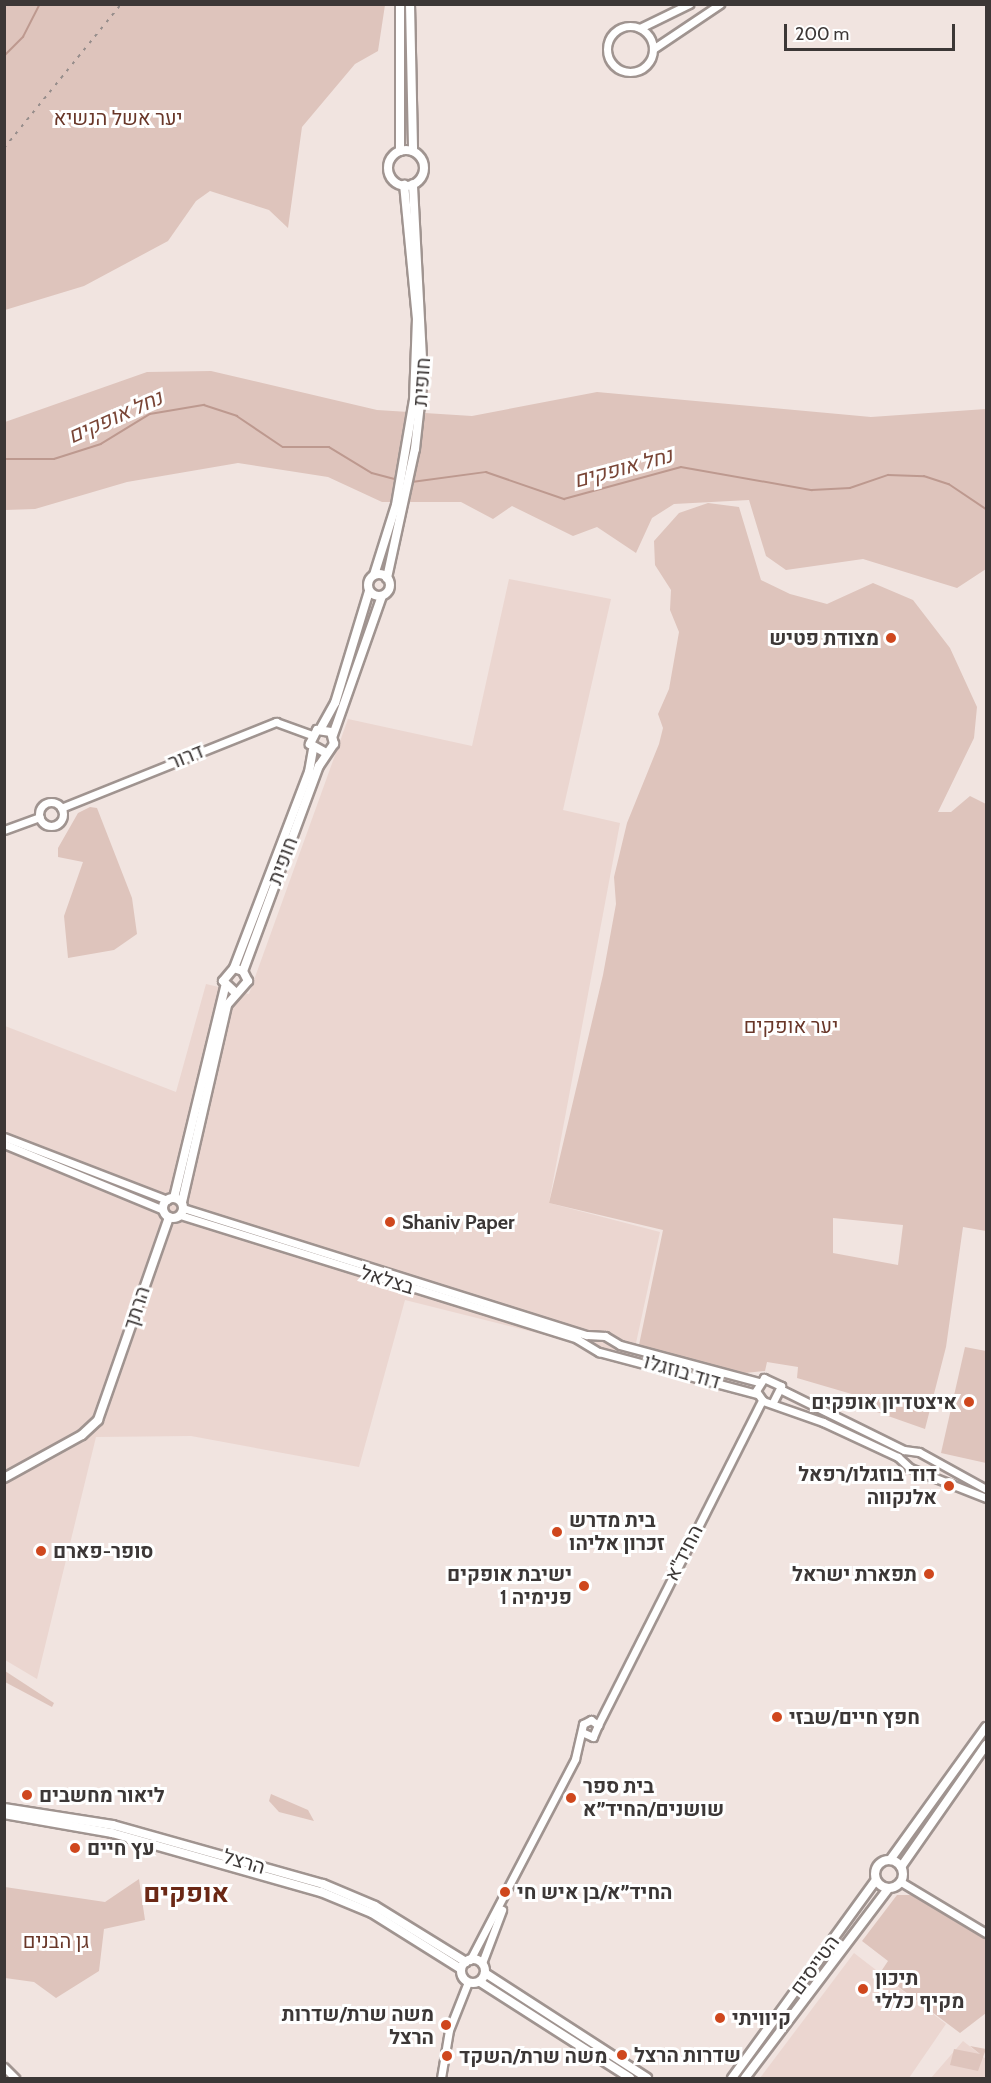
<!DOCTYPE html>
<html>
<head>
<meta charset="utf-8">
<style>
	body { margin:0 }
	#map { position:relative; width:991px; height:2083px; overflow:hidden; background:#f1e4e0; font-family:Cabin,Heebo,sans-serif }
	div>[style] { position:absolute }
	.built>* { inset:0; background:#ebd6d0 }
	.green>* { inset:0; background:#dec4bc }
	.stream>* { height:1.5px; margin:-0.75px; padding:0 0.75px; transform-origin:0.75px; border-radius:0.75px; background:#bd998f }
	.roads { filter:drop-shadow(2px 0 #a09490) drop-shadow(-2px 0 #a09490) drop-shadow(0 2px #a09490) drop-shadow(0 -2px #a09490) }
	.minor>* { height:7px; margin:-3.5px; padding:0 3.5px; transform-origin:3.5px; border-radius:3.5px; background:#fff }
	.minor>.ring { margin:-3.5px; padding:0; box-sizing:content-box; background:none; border:7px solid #fff; border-radius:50% }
	.major>* { height:8px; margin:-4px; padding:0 4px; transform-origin:4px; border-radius:4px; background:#fff }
	.major>.ring { margin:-4px; padding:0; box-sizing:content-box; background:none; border:8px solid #fff; border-radius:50% }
	.rail>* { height:1.5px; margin-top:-0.75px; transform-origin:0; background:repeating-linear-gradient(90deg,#968d8b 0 3px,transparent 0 9px) }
	.dots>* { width:16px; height:16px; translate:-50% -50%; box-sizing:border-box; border:3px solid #fff; border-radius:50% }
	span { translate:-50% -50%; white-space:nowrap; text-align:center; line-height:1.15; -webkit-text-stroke:6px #fff; paint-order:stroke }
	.park-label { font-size:20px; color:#693729 }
	.street-label { font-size:20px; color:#3c3736 }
	.poi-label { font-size:20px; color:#3c3736; font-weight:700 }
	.right { translate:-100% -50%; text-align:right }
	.left { translate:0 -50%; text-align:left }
	.water-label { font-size:21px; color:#794536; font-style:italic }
	.district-label { font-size:26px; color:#6b2815; font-weight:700 }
	.frame { position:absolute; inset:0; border:6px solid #3c3736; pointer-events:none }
	.scale { position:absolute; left:784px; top:24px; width:171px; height:27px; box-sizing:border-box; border:3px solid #3c3736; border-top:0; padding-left:8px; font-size:18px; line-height:21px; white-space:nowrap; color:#3c3736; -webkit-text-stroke:4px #fff; paint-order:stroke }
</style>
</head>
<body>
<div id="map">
	<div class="built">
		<div style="clip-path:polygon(509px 579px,611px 599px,563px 810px,620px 823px,549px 1203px,660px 1232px,633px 1357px,405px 1300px,359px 1467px,191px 1436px,96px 1437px,37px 1679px,5px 1660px,5px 1026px,176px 1092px,206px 984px,249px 994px,348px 719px,472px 746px)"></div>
		<div style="clip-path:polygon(854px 1953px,946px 2024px,909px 2078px,760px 2078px)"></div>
		<div style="clip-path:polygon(963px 2041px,986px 2059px,986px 2078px,931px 2078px)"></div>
	</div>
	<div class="green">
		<div style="clip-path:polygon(5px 4px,385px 4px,385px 5px,378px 51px,355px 64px,302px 127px,288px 228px,269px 210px,210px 191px,196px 201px,168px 241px,84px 286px,5px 310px)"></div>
		<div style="clip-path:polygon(211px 371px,377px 410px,472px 416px,597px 392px,871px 417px,986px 409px,986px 569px,957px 588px,863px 559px,786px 570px,766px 556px,749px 500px,674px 504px,652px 518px,636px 553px,597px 527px,573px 536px,512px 506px,493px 519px,461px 502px,382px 502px,328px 477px,238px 463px,127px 482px,35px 509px,5px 510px,5px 422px,147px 372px)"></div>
		<div style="clip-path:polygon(evenodd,708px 503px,739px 507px,761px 580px,790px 594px,827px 604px,873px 583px,913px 600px,950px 648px,977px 707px,974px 738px,938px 812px,951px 812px,970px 796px,986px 804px,986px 1231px,963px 1227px,946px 1347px,925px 1429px,854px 1404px,855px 1395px,797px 1378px,798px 1367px,767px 1362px,765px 1371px,745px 1373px,639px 1345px,663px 1230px,549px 1203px,603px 975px,616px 904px,614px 877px,627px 823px,659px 744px,663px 728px,658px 714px,669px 689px,679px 632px,670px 610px,671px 590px,655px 565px,654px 541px,679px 513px,708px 503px,833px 1218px,903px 1225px,898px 1265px,833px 1253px,833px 1218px)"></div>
		<div style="clip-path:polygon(90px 807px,97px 808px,132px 898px,137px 934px,114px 950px,68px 958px,64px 916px,83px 862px,58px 857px,58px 848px,78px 813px)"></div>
		<div style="clip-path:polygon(965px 1347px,986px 1351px,986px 1463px,941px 1453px)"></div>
		<div style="clip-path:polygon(5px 1671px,54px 1703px,52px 1707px,5px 1682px)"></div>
		<div style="clip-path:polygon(271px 1794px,308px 1810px,314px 1821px,279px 1812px,269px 1801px)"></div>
		<div style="clip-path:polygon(139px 1879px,145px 1920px,104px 1929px,99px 1971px,56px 1998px,34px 1982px,5px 1978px,5px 1887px,105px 1902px)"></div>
		<div style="clip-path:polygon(897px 1895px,912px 1895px,986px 1940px,986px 2013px,960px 2033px,880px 1973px,888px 1961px,862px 1941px)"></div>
		<div style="clip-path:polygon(970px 2046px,986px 2049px,978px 2071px,950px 2065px,954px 2049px,980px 2054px)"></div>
	</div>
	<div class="stream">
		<div style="left:4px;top:56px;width:27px;rotate:-45deg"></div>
		<div style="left:23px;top:37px;width:37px;rotate:-63deg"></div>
		<div style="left:4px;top:459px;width:50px"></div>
		<div style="left:54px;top:459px;width:49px;rotate:-17.7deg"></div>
		<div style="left:101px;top:444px;width:57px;rotate:-31.5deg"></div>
		<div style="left:150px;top:414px;width:55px;rotate:-9.5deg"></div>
		<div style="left:204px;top:405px;width:35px;rotate:18deg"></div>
		<div style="left:237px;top:416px;width:55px;rotate:34deg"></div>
		<div style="left:283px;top:447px;width:46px"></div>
		<div style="left:329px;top:447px;width:50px;rotate:31.2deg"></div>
		<div style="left:372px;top:473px;width:24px;rotate:15deg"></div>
		<div style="left:412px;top:482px;width:75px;rotate:-7.7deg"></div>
		<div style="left:486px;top:472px;width:83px;rotate:19.1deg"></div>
		<div style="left:564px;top:499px;width:121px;rotate:-15.3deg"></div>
		<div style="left:681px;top:467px;width:133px;rotate:10deg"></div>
		<div style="left:812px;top:490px;width:38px;rotate:-3deg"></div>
		<div style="left:850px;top:488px;width:40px;rotate:-18.9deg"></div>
		<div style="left:888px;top:475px;width:36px;rotate:2deg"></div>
		<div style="left:924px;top:476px;width:26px;rotate:18deg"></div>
		<div style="left:949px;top:484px;width:45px;rotate:34deg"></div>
	</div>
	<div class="roads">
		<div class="minor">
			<div class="ring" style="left:607px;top:26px;width:39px;height:39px"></div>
			<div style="left:640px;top:28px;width:55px;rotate:-26.1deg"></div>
			<div style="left:653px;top:49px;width:81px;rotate:-33.9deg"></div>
			<div class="ring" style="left:39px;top:802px;width:17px;height:17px"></div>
			<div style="left:61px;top:808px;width:232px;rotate:-21.8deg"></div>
			<div style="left:276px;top:722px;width:37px;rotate:20deg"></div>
			<div style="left:4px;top:830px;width:38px;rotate:-20deg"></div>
			<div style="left:4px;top:1137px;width:175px;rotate:21.1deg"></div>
			<div style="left:4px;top:1144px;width:172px;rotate:22.5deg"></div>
			<div style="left:183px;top:1208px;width:423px;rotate:17.5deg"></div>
			<div style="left:587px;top:1335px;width:18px;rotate:3deg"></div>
			<div style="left:605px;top:1336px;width:17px;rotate:31deg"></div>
			<div style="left:620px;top:1345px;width:144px;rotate:14.9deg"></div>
			<div style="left:180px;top:1215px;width:416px;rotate:17.3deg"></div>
			<div style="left:577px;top:1339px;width:26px;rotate:31deg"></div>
			<div style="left:599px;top:1352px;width:163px;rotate:14.9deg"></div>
			<div style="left:782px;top:1390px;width:136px;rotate:26.2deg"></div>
			<div style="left:904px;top:1450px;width:15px;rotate:8deg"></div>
			<div style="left:919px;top:1452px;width:77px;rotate:28.9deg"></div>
			<div style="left:773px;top:1402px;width:18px;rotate:-63deg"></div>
			<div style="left:781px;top:1386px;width:19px;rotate:-155deg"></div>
			<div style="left:764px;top:1378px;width:15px;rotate:122deg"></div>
			<div style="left:756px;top:1391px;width:12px;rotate:55deg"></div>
			<div style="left:763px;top:1401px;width:64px;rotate:19.3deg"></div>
			<div style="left:823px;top:1422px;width:83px;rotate:25deg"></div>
			<div style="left:898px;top:1457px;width:16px;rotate:43deg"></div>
			<div style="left:910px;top:1468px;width:82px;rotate:21.5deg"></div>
			<div style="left:598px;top:1725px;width:364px;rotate:-63.2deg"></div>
			<div style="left:901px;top:1882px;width:99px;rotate:31deg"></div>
			<div style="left:470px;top:1960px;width:227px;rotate:-62.4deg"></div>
			<div style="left:575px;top:1759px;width:36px;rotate:-77deg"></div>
			<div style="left:583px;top:1724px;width:9px;rotate:-27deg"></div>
			<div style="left:591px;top:1720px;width:9px;rotate:36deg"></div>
			<div style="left:598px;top:1725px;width:13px;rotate:113deg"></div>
			<div style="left:593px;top:1737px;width:12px;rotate:-156deg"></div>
			<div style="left:482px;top:1963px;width:57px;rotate:-69.3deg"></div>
			<div style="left:4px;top:2067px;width:16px;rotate:45deg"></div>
			<div style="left:441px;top:2078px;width:49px;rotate:-80.5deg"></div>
			<div style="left:449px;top:2030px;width:52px;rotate:-68.4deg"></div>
		</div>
		<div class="major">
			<div style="left:410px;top:4px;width:147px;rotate:88.8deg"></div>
			<div class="ring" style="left:388px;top:150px;width:28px;height:28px"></div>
			<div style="left:400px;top:151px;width:147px;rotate:-90deg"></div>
			<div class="ring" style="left:368px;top:574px;width:14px;height:14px"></div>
			<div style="left:374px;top:575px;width:73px;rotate:-72.6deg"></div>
			<div style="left:396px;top:505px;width:107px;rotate:-80.3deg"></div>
			<div style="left:414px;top:400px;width:81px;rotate:-87.9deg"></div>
			<div style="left:417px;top:319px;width:135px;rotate:-95.5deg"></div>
			<div style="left:387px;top:578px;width:132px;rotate:-77.8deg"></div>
			<div style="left:415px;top:449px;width:72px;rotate:-83.7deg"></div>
			<div style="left:423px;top:377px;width:193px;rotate:-93deg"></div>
			<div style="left:321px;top:728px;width:29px;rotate:-61deg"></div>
			<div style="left:335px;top:703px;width:117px;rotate:-73.1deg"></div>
			<div style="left:333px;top:735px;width:147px;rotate:-70.6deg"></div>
			<div style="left:234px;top:968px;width:210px;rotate:-69.1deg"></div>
			<div style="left:309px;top:772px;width:22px;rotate:-80deg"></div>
			<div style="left:243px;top:971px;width:219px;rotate:-69.7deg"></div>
			<div style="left:319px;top:766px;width:27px;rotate:-56deg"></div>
			<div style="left:334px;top:744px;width:12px;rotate:-104deg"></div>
			<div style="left:331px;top:732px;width:14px;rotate:-172deg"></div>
			<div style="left:317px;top:730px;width:16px;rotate:117deg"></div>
			<div style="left:310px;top:744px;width:18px;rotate:29deg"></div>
			<div class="ring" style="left:163px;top:1198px;width:12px;height:12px"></div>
			<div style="left:174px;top:1198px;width:217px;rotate:-76.4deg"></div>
			<div style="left:182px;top:1202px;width:202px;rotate:-77.1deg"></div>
			<div style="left:227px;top:1005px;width:32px;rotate:-49deg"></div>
			<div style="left:248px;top:981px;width:11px;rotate:-117deg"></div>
			<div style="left:243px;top:971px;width:9px;rotate:-162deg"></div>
			<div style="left:234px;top:968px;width:17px;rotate:130deg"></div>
			<div style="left:223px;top:981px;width:18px;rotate:43deg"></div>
			<div style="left:4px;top:1478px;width:89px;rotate:-28.9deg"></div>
			<div style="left:82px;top:1435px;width:22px;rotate:-43deg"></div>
			<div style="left:98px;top:1420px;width:215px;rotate:-70.7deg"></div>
			<div style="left:4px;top:1808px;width:110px;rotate:8.9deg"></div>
			<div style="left:113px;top:1825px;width:218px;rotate:15.7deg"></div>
			<div style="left:323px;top:1884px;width:56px;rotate:22.9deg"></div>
			<div style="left:375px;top:1906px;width:107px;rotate:31.6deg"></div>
			<div style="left:4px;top:1814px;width:110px;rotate:10deg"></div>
			<div style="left:112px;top:1833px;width:217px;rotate:15.8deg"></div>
			<div style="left:321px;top:1892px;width:55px;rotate:22.4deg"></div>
			<div style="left:372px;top:1913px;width:105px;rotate:32.2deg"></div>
			<div class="ring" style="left:875px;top:1860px;width:20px;height:20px"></div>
			<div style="left:890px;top:1860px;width:164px;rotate:-54.2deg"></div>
			<div style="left:901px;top:1867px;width:149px;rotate:-55.1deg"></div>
			<div class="ring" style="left:461px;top:1959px;width:16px;height:16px"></div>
			<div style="left:485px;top:1973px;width:193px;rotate:32.9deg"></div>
			<div style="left:480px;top:1982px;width:178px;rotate:32.6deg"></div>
			<div style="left:732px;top:2078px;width:245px;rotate:-54deg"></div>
			<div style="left:745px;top:2078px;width:237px;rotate:-52.9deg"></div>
		</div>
	</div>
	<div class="rail">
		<div style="left:4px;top:148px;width:186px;rotate:-50.9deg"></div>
	</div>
	<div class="dots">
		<div style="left:891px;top:638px;background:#cf471d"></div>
		<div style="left:390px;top:1222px;background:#cf471d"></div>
		<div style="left:969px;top:1402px;background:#cf471d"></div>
		<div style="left:949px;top:1486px;background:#cf471d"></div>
		<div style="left:557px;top:1532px;background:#cf471d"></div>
		<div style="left:41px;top:1551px;background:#cf471d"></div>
		<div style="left:929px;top:1574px;background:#cf471d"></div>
		<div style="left:584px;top:1586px;background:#cf471d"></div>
		<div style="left:777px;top:1717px;background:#cf471d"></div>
		<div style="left:27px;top:1795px;background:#cf471d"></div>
		<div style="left:571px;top:1798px;background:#cf471d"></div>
		<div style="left:75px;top:1848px;background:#cf471d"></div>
		<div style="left:505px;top:1892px;background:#cf471d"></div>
		<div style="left:863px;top:1989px;background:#cf471d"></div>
		<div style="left:720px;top:2018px;background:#cf471d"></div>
		<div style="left:446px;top:2025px;background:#cf471d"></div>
		<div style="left:622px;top:2055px;background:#cf471d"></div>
		<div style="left:447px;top:2056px;background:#cf471d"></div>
	</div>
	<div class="park-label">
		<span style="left:118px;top:118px">יער אשל הנשיא</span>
		<span style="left:791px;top:1026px">יער אופקים</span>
		<span style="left:56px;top:1941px">גן הבנים</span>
	</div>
	<div class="street-label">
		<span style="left:422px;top:382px;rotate:-86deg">חופית</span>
		<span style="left:186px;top:757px;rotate:-22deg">דרור</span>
		<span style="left:283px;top:861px;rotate:-69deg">חופית</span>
		<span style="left:387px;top:1280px;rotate:17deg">בצלאל</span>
		<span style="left:137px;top:1308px;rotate:-72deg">הרתך</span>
		<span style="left:682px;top:1372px;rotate:16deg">דוד בוזגלו</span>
		<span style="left:684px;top:1553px;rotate:-63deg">החיד"א</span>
		<span style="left:244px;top:1862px;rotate:16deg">הרצל</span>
		<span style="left:815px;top:1965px;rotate:-54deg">הטייסים</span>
	</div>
	<div class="poi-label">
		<span class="right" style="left:879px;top:638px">מצודת פטיש</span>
		<span class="left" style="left:402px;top:1222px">Shaniv Paper</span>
		<span class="right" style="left:957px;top:1402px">איצטדיון אופקים</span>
		<span class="right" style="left:937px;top:1486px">דוד בוזגלו/רפאל<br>אלנקווה</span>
		<span class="left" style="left:569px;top:1532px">בית מדרש<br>זכרון אליהו</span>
		<span class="left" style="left:53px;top:1551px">סופר-פארם</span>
		<span class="right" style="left:572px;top:1586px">ישיבת אופקים<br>פנימיה 1</span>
		<span class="right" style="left:917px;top:1574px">תפארת ישראל</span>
		<span class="left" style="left:789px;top:1717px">חפץ חיים/שבזי</span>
		<span class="left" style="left:583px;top:1798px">בית ספר<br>שושנים/החיד״א</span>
		<span class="left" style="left:39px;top:1795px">ליאור מחשבים</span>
		<span class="left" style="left:87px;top:1848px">עץ חיים</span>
		<span class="left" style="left:517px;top:1892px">החיד״א/בן איש חי</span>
		<span class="left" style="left:875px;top:1990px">תיכון<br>מקיף כללי</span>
		<span class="right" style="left:434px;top:2026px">משה שרת/שדרות<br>הרצל</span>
		<span class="left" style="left:732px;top:2018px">קיוויתי</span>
		<span class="left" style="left:634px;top:2055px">שדרות הרצל</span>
		<span class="left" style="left:459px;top:2056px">משה שרת/השקד</span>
	</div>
	<div class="water-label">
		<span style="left:115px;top:417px;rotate:-24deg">נחל אופקים</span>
		<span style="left:623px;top:468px;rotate:-15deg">נחל אופקים</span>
	</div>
	<div class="district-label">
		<span style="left:186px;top:1894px">אופקים</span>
	</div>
	<div class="frame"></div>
	<div class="scale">200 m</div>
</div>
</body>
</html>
